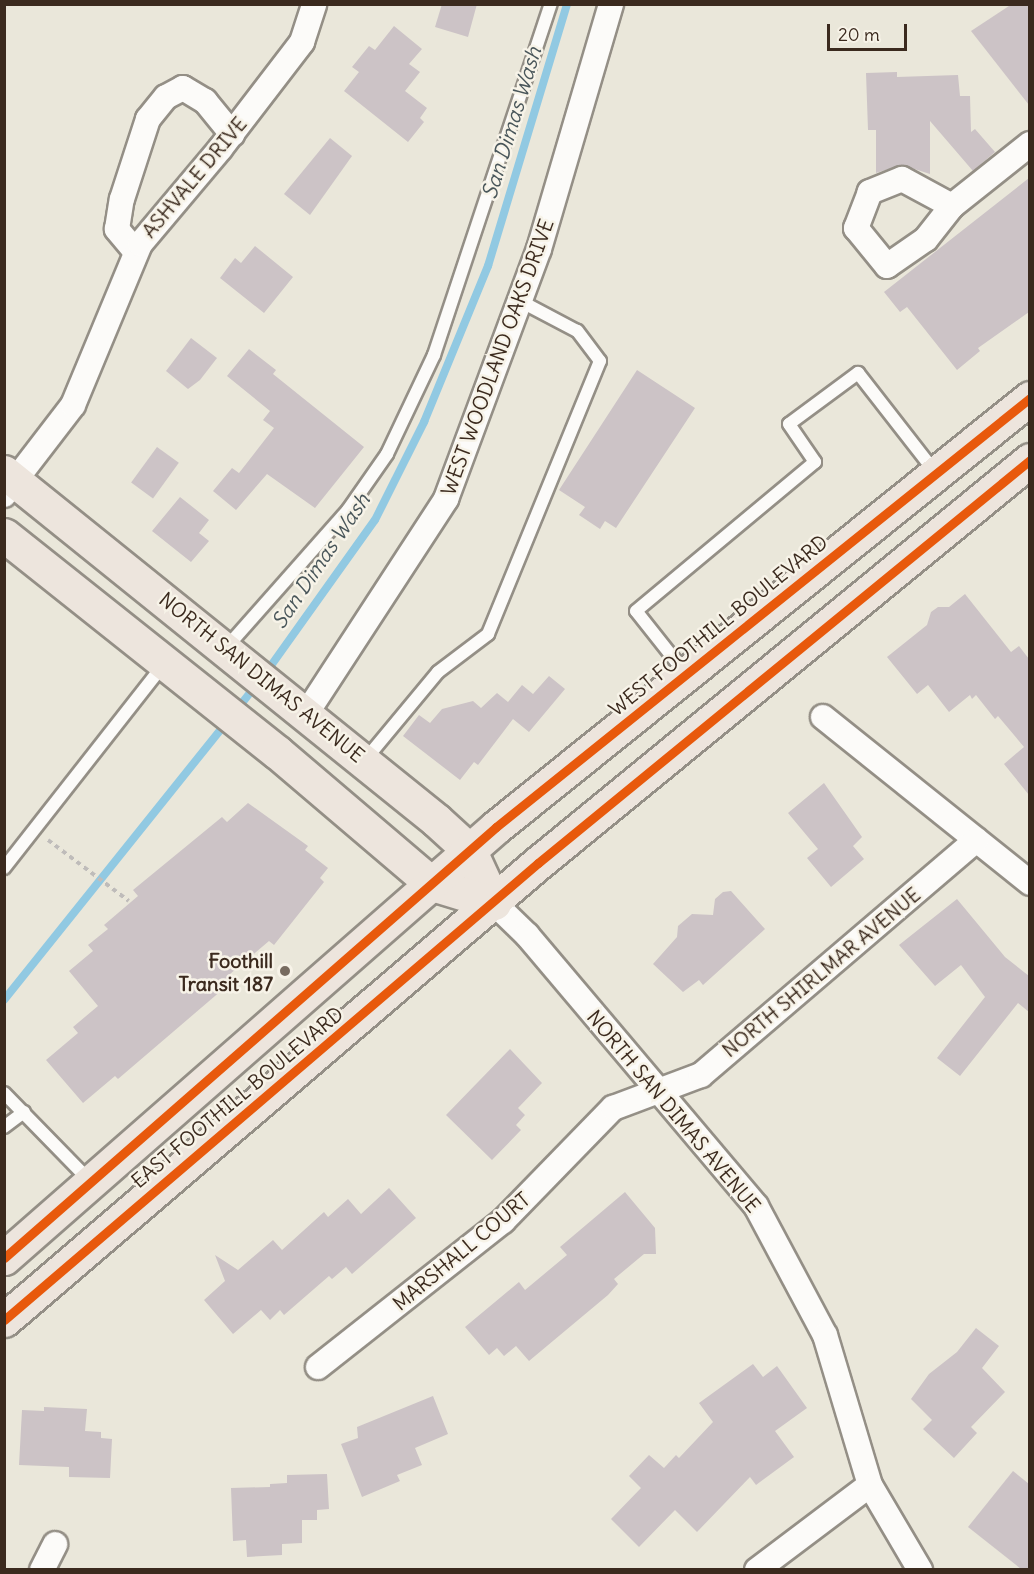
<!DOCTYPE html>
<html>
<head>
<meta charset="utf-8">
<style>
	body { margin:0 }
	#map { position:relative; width:1034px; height:1574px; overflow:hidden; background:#eae7da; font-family:Delius,sans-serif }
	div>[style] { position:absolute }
	.stream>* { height:8px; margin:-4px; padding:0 4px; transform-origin:4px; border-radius:4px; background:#91c9e2 }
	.building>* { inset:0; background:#ccc3c6; transform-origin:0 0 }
	.path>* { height:4px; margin-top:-2px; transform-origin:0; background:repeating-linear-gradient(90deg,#bfbcba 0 4.5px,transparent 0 9px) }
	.roads { filter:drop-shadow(2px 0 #948f86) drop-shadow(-2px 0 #948f86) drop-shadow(0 2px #948f86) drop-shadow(0 -2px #948f86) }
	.lane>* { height:12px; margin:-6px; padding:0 6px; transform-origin:6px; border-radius:6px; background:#fcfbf9 }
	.street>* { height:24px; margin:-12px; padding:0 12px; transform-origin:12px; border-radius:12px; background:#fcfbf9 }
	.primary>* { height:33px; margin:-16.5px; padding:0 16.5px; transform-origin:16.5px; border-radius:16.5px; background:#ede5dd }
	.cycleway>* { height:9px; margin:-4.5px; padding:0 4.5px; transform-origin:4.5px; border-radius:4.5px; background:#e8590c }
	.dots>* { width:16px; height:16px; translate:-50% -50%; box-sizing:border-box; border:3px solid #f7f3e8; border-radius:50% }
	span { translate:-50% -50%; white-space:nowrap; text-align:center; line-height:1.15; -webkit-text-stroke:5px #f7f3e8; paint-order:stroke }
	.street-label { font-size:20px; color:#3b2a1e }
	.poi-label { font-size:20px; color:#3b2a1e; font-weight:700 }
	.right { translate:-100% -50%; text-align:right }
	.water-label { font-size:21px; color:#49565a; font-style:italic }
	.frame { position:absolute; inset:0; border:6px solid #3b2a1e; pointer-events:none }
	.scale { position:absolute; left:827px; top:24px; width:80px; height:27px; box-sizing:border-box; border:3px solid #3b2a1e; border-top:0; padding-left:8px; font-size:18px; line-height:21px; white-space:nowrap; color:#3b2a1e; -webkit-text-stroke:4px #f7f3e8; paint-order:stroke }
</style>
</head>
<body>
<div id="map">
	<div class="stream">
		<div style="left:265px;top:674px;width:189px;rotate:-54.5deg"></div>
		<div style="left:375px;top:520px;width:110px;rotate:-63.4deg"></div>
		<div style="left:424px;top:422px;width:169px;rotate:-67.7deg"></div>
		<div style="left:488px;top:266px;width:274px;rotate:-73.2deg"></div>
		<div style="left:235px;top:712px;width:36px;rotate:-52deg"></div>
		<div style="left:4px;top:1000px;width:356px;rotate:-51.3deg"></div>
	</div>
	<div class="building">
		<div style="clip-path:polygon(442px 4px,477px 4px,468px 37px,435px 27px)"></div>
		<div style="clip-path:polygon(1012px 4px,1029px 4px,1029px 105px,971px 31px)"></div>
		<div style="clip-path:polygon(394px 26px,422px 49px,409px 64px,420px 72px,405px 91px,427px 108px,420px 118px,424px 122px,408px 142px,344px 91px,359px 72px,352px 67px,369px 46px,375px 50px)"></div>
		<div style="clip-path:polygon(897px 72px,897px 77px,958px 75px,960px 96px,970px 96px,971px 132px,975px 129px,995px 152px,973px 171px,930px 121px,930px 174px,902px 165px,876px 173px,876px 130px,868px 130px,866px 73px)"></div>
		<div style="clip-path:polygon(330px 138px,352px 156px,310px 215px,284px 194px)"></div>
		<div style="clip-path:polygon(1029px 178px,1029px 312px,978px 348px,980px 351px,957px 370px,907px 307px,900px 312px,884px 292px)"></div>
		<div style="clip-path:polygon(255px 246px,293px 277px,264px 313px,220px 278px,235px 258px,241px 263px)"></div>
		<div style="clip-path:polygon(191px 338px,217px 358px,200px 380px,188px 389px,166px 371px)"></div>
		<div style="clip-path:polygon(249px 349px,276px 370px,273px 374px,364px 447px,315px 508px,267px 474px,236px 510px,213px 491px,232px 468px,239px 473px,274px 428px,263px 420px,270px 411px,227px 376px)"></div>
		<div style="clip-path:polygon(637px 370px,695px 408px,616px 528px,605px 521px,600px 529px,579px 515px,585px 507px,559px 490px)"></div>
		<div style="left:157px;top:447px;width:27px;height:44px;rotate:36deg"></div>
		<div style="clip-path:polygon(180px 497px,209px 520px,199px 533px,209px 541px,191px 562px,152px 531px)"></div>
		<div style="clip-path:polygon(965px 594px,1011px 652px,1019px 646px,1029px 659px,1029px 795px,1004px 764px,1024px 747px,998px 716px,995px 719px,976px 695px,972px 699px,970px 695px,949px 712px,928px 685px,917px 694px,887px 657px,927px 625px,931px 612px,938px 607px,949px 607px)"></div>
		<div style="clip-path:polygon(549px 676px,565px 689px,529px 732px,513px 719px,478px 765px,474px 762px,460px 780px,403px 736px,419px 715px,430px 723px,442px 709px,473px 701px,481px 708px,497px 693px,508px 702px,522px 685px,533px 694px)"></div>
		<div style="clip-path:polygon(824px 783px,862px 837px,853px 846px,864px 859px,831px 887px,807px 858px,818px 849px,788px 813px)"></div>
		<div style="clip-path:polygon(248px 803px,308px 846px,305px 850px,328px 868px,320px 878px,324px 882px,274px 945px,269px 941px,230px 974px,233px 977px,222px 990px,118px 1079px,115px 1076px,83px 1103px,46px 1060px,78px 1033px,73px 1027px,98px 1006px,69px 971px,93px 951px,88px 945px,108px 929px,104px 925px,138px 896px,133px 890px,222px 817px,227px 822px)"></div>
		<div style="clip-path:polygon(731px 891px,765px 929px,703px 985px,699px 980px,683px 992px,653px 964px,677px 937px,678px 926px,692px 914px,713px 915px,715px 899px,723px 892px)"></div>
		<div style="clip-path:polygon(957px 899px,1005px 957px,1029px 976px,1029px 1012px,1018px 1003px,960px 1076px,937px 1058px,985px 997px,961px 965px,935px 986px,899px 945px)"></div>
		<div style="clip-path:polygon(510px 1049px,542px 1083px,518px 1108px,525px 1115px,516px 1125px,521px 1130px,492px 1160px,446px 1115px)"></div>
		<div style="clip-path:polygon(389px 1188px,416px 1218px,352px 1274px,346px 1267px,332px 1279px,329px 1276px,284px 1315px,280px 1310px,270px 1320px,261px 1310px,233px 1334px,204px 1300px,225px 1281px,215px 1255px,238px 1270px,273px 1240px,282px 1250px,324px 1212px,328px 1217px,348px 1199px,361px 1214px)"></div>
		<div style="clip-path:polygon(625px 1192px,655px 1228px,656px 1254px,644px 1254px,614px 1279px,618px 1284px,608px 1295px,529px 1361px,516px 1346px,504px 1356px,497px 1348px,489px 1355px,465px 1327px,519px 1282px,525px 1290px,567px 1255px,560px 1247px)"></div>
		<div style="clip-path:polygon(976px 1328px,999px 1346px,982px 1368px,1005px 1392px,971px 1427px,977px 1433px,954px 1458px,923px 1429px,932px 1420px,911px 1399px,929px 1374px,957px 1352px)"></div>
		<div style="clip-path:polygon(753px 1364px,763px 1377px,777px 1366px,807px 1408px,775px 1431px,794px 1457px,756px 1485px,750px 1477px,697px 1532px,675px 1510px,639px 1547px,611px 1519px,641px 1488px,629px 1476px,649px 1455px,664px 1468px,676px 1455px,679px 1458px,713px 1422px,699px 1403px)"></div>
		<div style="clip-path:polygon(433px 1396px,448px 1434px,415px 1448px,422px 1465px,397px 1475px,400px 1481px,362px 1497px,341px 1444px,358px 1438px,357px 1427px)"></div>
		<div style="clip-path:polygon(44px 1407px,87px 1409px,85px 1431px,101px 1432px,101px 1438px,112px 1439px,110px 1478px,69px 1477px,69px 1467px,19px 1465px,22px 1410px,44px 1411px)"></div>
		<div style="clip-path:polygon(1013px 1471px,1029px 1484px,1029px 1569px,1021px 1569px,968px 1527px)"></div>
		<div style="clip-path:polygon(327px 1474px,329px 1509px,317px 1510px,317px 1520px,302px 1520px,302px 1543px,282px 1544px,282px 1555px,247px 1557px,246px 1540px,233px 1541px,231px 1488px,270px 1487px,270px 1484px,287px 1483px,287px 1475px)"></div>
	</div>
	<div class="path">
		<div style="left:48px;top:840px;width:101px;rotate:37deg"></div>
	</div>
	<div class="roads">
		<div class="lane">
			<div style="left:225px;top:649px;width:186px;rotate:-48.5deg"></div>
			<div style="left:348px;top:510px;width:68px;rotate:-55.1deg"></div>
			<div style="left:387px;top:454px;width:110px;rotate:-64.6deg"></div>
			<div style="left:434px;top:355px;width:370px;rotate:-71.6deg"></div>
			<div style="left:686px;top:674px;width:80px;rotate:-128.4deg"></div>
			<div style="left:636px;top:611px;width:233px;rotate:-39.8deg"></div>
			<div style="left:815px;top:462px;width:46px;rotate:-124.4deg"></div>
			<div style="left:789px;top:424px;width:86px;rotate:-36.5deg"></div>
			<div style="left:858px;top:373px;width:125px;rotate:52.1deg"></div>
			<div style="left:365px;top:760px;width:114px;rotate:-50.3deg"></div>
			<div style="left:438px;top:672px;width:63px;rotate:-37.2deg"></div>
			<div style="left:488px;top:634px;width:295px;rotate:-67.7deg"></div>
			<div style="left:600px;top:361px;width:38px;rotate:-127deg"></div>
			<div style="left:577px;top:331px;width:64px;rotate:-152.2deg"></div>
			<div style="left:4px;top:868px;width:259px;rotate:-51.9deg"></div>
			<div style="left:4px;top:1093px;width:122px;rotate:45.7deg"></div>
			<div style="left:4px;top:1127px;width:25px;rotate:-37deg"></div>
		</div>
		<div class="street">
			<div style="left:952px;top:206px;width:57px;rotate:-151.6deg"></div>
			<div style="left:902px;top:179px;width:35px;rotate:158deg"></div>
			<div style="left:870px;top:192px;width:39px;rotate:111deg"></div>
			<div style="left:856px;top:228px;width:49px;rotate:50.8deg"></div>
			<div style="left:887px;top:266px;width:47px;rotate:-34.7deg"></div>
			<div style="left:926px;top:239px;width:42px;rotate:-51.8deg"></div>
			<div style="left:952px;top:206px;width:100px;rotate:-38.5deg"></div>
			<div style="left:136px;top:252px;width:30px;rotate:-130deg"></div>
			<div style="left:117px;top:229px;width:30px;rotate:-81deg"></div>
			<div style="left:122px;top:199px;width:84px;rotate:-72deg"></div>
			<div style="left:148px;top:119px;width:28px;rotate:-51deg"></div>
			<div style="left:166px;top:97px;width:19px;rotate:-28deg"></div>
			<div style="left:183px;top:88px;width:26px;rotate:31deg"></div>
			<div style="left:205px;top:101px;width:43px;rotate:50.7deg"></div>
			<div style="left:4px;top:495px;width:113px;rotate:-52.5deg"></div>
			<div style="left:73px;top:405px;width:174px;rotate:-67.4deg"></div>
			<div style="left:140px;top:244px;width:124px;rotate:-49.9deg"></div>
			<div style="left:220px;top:149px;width:135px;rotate:-52.5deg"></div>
			<div style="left:302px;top:42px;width:40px;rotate:-72deg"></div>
			<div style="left:306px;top:714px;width:257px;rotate:-56.9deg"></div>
			<div style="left:446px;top:499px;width:267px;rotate:-69.6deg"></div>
			<div style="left:539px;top:249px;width:255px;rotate:-73.6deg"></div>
			<div style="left:823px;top:717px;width:265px;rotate:38.7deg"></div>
			<div style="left:494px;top:903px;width:46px;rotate:44.1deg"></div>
			<div style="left:527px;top:935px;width:355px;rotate:49.8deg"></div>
			<div style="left:756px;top:1206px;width:146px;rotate:61.9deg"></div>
			<div style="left:825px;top:1335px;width:157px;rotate:73.3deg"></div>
			<div style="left:870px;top:1485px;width:99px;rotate:59.5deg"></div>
			<div style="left:318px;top:1367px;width:236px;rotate:-38.3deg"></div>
			<div style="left:503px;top:1221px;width:158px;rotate:-45.8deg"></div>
			<div style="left:613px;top:1108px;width:94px;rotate:-20.6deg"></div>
			<div style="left:701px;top:1075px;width:362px;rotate:-40.5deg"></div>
			<div style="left:42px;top:1570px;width:29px;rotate:-63deg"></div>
			<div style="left:757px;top:1570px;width:141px;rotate:-37deg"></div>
		</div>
		<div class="primary">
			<div style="left:4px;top:472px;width:555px;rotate:38.85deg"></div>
			<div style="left:436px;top:820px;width:46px;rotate:42.4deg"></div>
			<div style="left:470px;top:851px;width:57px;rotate:65.2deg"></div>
			<div style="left:4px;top:535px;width:349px;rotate:38.5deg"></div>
			<div style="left:277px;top:752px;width:204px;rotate:40.4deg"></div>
			<div style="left:432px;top:884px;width:65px;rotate:17deg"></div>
			<div style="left:4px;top:1258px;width:654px;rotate:-41.22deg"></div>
			<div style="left:496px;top:827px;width:685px;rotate:-38.78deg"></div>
			<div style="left:4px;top:1320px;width:703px;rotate:-40.56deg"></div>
			<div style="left:538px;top:863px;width:636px;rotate:-39.32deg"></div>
		</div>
	</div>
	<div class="cycleway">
		<div style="left:4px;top:1258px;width:654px;rotate:-41.22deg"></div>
		<div style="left:496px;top:827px;width:685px;rotate:-38.78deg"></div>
		<div style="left:4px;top:1320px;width:703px;rotate:-40.56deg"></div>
		<div style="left:538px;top:863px;width:636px;rotate:-39.32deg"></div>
	</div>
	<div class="dots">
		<div style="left:285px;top:971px;background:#786c60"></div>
	</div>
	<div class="street-label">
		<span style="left:194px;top:177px;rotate:-50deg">ASHVALE DRIVE</span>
		<span style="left:497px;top:357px;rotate:-70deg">WEST WOODLAND OAKS DRIVE</span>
		<span style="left:718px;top:625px;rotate:-39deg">WEST FOOTHILL BOULEVARD</span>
		<span style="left:262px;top:677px;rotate:39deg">NORTH SAN DIMAS AVENUE</span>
		<span style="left:821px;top:972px;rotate:-40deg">NORTH SHIRLMAR AVENUE</span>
		<span style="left:237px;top:1097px;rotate:-40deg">EAST FOOTHILL BOULEVARD</span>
		<span style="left:674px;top:1111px;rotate:50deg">NORTH SAN DIMAS AVENUE</span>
		<span style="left:461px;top:1251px;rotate:-40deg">MARSHALL COURT</span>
	</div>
	<div class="poi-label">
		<span class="right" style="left:273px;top:972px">Foothill<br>Transit 187</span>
	</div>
	<div class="water-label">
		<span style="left:512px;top:123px;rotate:-73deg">San Dimas Wash</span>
		<span style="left:321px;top:561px;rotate:-56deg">San Dimas Wash</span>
	</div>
	<div class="frame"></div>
	<div class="scale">20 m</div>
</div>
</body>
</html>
